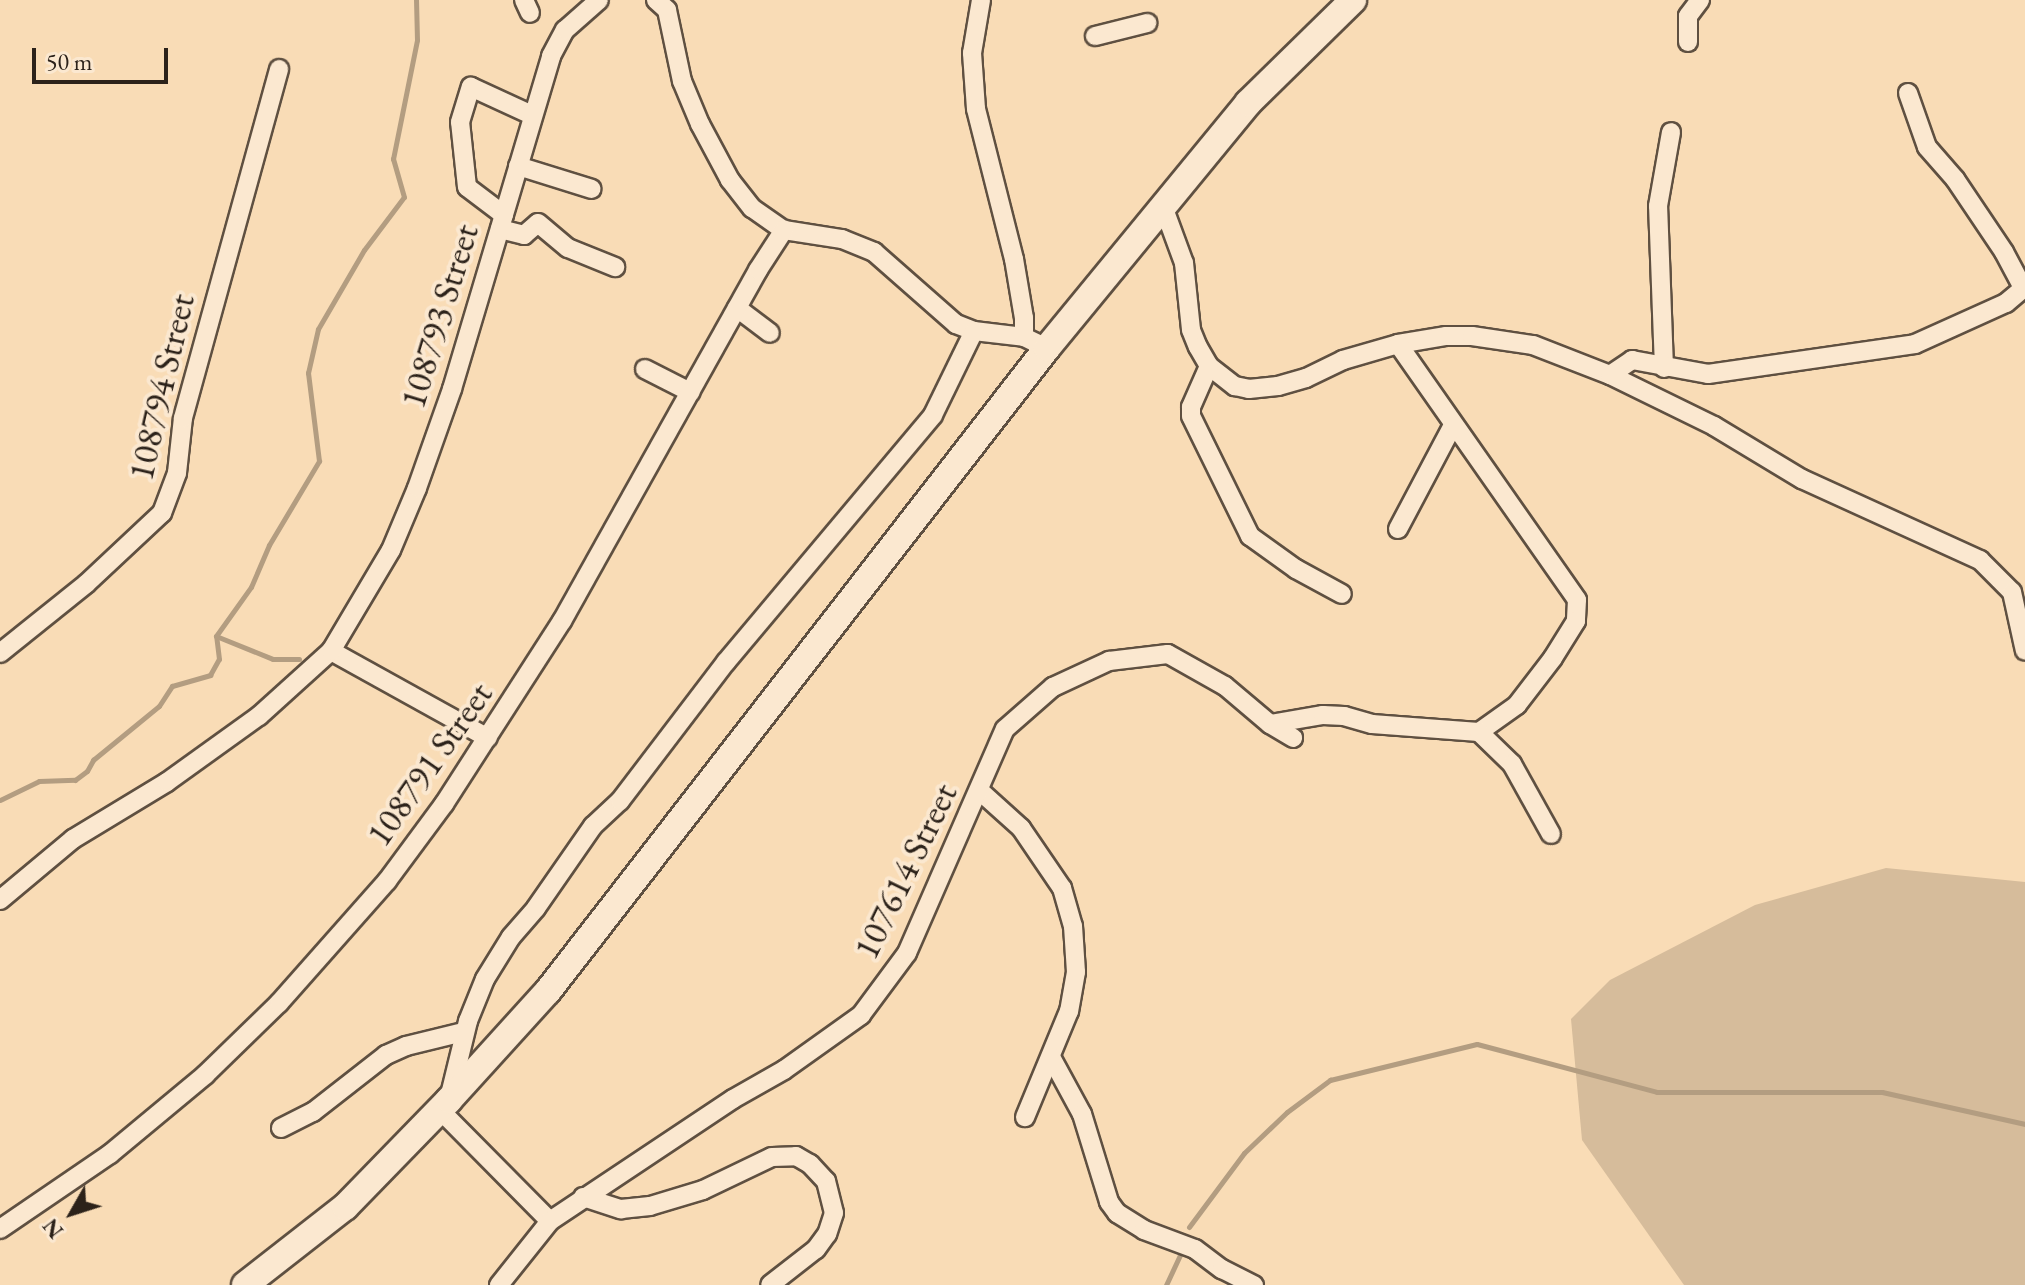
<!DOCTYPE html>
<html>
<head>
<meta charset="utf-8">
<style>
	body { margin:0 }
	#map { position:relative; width:2025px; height:1285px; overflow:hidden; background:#f9dcb6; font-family:"EB Garamond",serif }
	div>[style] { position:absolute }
	.green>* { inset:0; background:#d6bc9b }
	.stream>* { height:5px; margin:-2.5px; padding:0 2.5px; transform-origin:2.5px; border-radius:2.5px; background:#b39d81 }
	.roads { filter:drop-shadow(2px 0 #5f5041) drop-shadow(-2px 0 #5f5041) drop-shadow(0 2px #5f5041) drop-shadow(0 -2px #5f5041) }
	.street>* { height:18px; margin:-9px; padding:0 9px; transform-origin:9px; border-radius:9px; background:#fbe8d0 }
	.secondary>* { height:26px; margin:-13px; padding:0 13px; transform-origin:13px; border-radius:13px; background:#fbe8d0 }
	span { translate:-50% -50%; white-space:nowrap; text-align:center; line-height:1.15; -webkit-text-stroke:8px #fbe8d0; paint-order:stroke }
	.street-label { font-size:36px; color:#2c221a }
	.north { position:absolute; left:32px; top:1173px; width:80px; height:80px; -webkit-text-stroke:6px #fbe8d0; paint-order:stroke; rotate:231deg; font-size:22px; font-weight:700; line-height:32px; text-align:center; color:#2c221a }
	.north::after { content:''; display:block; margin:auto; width:28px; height:36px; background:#2c221a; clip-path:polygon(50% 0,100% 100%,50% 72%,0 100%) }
	.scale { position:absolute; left:32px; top:48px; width:136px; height:36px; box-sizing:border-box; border:4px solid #2c221a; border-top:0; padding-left:10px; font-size:24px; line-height:28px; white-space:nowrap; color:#2c221a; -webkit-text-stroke:6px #fbe8d0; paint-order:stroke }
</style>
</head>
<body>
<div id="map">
	<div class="green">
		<div style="clip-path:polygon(1886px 868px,2025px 882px,2025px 1285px,1684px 1285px,1582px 1140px,1571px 1019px,1610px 980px,1755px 905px)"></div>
	</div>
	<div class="stream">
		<div style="left:216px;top:636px;width:61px;rotate:22deg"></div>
		<div style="left:273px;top:659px;width:26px"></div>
		<div style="left:0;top:800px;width:43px;rotate:-26deg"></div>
		<div style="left:39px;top:781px;width:36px;rotate:-2deg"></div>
		<div style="left:75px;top:780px;width:15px;rotate:-37deg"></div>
		<div style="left:87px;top:771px;width:13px;rotate:-61deg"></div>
		<div style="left:93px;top:760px;width:85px;rotate:-39.3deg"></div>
		<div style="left:159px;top:706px;width:24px;rotate:-57deg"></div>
		<div style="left:172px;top:686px;width:40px;rotate:-16deg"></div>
		<div style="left:210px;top:675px;width:18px;rotate:-61deg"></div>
		<div style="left:219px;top:659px;width:23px;rotate:-97deg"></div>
		<div style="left:216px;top:636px;width:60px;rotate:-54.5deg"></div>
		<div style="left:251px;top:587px;width:46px;rotate:-66.8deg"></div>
		<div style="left:269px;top:545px;width:98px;rotate:-59.2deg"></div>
		<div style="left:319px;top:461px;width:89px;rotate:-97.1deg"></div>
		<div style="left:308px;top:373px;width:45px;rotate:-77.2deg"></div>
		<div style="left:318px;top:329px;width:91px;rotate:-59.8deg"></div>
		<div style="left:364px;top:250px;width:66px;rotate:-53deg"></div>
		<div style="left:404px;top:197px;width:40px;rotate:-106deg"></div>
		<div style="left:393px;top:159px;width:121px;rotate:-78.6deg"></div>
		<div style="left:417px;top:40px;width:40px;rotate:-91.4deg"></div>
		<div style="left:1189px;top:1227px;width:92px;rotate:-53.4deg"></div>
		<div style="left:1244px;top:1153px;width:59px;rotate:-43.6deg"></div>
		<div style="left:1287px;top:1112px;width:54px;rotate:-36.7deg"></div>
		<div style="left:1330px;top:1080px;width:151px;rotate:-13.8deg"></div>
		<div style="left:1477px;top:1044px;width:186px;rotate:14.9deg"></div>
		<div style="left:1657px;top:1092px;width:225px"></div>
		<div style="left:1882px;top:1092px;width:147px;rotate:12.6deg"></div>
		<div style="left:1166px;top:1285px;width:38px;rotate:-65deg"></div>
	</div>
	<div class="roads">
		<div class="street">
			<div style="left:524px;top:0;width:14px;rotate:65deg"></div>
			<div style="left:656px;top:0;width:15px;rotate:42deg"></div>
			<div style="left:667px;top:10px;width:73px;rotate:78.1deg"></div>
			<div style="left:682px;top:81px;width:47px;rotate:67.3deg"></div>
			<div style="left:700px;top:124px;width:64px;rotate:61.8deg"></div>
			<div style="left:730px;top:180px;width:36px;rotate:52deg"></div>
			<div style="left:752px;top:208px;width:39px;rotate:35deg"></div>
			<div style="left:784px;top:230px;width:59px;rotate:8.8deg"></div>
			<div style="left:842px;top:239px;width:35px;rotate:22deg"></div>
			<div style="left:874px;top:252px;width:109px;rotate:41.3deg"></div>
			<div style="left:956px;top:324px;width:19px;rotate:21deg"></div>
			<div style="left:974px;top:331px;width:50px;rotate:6.8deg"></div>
			<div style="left:1024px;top:337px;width:25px;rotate:26deg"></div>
			<div style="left:981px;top:0;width:54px;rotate:99.6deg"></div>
			<div style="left:972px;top:53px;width:56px;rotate:85.9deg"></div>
			<div style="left:976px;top:109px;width:155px;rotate:75.8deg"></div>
			<div style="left:1014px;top:259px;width:60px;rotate:80.4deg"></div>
			<div style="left:1024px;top:318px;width:19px;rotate:90deg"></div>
			<div style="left:1095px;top:36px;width:54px;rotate:-14deg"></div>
			<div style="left:1688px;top:42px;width:26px;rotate:-90deg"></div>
			<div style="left:1688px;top:16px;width:20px;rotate:-53deg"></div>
			<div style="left:1908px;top:93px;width:57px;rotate:70.6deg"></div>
			<div style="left:1927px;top:147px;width:43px;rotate:48.8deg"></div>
			<div style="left:1955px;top:179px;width:88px;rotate:56.1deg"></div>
			<div style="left:2004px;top:252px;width:38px;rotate:62deg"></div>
			<div style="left:518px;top:166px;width:77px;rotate:17.3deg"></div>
			<div style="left:1163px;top:206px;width:61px;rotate:69.8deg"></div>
			<div style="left:1184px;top:263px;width:67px;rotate:84deg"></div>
			<div style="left:1191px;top:330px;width:18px;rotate:68deg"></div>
			<div style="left:1198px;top:347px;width:22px;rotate:60deg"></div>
			<div style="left:1209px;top:366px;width:33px;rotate:38deg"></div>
			<div style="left:1235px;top:386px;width:14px;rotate:12deg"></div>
			<div style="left:1249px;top:389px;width:29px;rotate:-6deg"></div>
			<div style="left:1278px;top:386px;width:29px;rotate:-16deg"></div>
			<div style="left:1306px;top:378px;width:41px;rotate:-25.9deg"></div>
			<div style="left:1343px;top:360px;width:57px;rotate:-16.2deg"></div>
			<div style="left:1398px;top:344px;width:49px;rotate:-9.5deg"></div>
			<div style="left:1446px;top:336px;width:26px"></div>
			<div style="left:1472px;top:336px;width:62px;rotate:8.4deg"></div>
			<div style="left:1533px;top:345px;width:83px;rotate:21.3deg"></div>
			<div style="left:1610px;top:375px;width:116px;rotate:26.1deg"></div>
			<div style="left:1714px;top:426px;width:103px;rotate:31.1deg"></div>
			<div style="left:1802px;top:479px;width:196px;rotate:24.5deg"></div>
			<div style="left:1980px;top:560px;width:45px;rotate:45deg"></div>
			<div style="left:2012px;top:592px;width:60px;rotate:77.6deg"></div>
			<div style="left:504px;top:215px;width:46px;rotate:-142.9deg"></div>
			<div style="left:467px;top:187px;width:65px;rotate:-96.1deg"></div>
			<div style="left:460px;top:122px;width:37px;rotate:-73deg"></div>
			<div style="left:471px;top:87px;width:67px;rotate:24.7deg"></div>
			<div style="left:500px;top:229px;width:25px;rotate:14deg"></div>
			<div style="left:524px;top:235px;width:18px;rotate:-41deg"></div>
			<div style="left:538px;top:223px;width:39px;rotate:40deg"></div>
			<div style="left:568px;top:248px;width:51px;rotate:22deg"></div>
			<div style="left:737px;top:308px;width:41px;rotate:37.1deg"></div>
			<div style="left:1398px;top:344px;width:312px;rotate:55deg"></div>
			<div style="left:1577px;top:600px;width:21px;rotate:93deg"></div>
			<div style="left:1576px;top:621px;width:44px;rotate:121.9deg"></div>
			<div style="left:1553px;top:658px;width:59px;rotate:127.5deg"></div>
			<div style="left:1517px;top:705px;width:47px;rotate:144.6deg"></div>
			<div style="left:1209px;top:366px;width:45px;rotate:113.7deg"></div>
			<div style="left:1191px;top:407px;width:9px;rotate:90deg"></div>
			<div style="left:1191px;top:416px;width:134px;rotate:63.8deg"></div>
			<div style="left:1250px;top:536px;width:57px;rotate:35.7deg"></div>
			<div style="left:1296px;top:569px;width:52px;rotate:28.5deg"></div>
			<div style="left:1664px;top:368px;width:162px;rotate:-92.1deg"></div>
			<div style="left:1658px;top:206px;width:75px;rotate:-80deg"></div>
			<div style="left:645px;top:369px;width:51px;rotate:27.1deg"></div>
			<div style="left:1610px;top:375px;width:27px;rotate:-34deg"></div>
			<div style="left:1632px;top:360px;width:77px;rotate:10.4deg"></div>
			<div style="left:1708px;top:374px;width:209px;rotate:-8.2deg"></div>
			<div style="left:1915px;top:344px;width:100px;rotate:-24.3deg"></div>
			<div style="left:2006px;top:303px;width:25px;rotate:-40deg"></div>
			<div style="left:1398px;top:529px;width:118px;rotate:-62.1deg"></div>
			<div style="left:331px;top:651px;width:179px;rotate:29deg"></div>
			<div style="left:0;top:653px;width:110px;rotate:-38.7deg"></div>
			<div style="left:86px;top:584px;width:104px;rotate:-43.1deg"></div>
			<div style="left:162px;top:513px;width:43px;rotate:-69.4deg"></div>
			<div style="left:177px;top:473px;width:55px;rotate:-83.8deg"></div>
			<div style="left:183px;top:418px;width:362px;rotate:-74.6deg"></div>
			<div style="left:1270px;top:724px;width:54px;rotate:-9.6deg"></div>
			<div style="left:1323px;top:715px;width:21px;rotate:3deg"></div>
			<div style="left:1344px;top:716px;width:29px;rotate:16deg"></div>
			<div style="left:1372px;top:724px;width:107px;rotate:4.3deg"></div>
			<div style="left:1479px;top:732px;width:46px;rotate:44.1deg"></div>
			<div style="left:1512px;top:764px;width:80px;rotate:60.9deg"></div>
			<div style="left:981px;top:792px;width:54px;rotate:42deg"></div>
			<div style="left:1021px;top:828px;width:73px;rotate:55.7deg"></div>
			<div style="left:1062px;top:888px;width:40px;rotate:74deg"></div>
			<div style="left:1073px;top:926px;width:46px;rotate:86.3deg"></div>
			<div style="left:1076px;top:972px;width:40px;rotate:100deg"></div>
			<div style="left:1069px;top:1011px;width:115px;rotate:112.5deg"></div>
			<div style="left:0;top:900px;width:95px;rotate:-39.9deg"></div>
			<div style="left:73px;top:839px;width:110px;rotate:-31.2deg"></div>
			<div style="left:167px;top:782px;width:113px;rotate:-35.7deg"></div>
			<div style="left:259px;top:716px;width:97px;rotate:-42.1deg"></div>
			<div style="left:331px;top:651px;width:117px;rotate:-59.3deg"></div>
			<div style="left:391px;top:550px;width:67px;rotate:-67.2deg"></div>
			<div style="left:417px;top:488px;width:105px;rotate:-70.5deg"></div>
			<div style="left:452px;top:389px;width:347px;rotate:-73.4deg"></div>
			<div style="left:551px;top:56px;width:30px;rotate:-62deg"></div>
			<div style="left:565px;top:30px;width:45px;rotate:-41.4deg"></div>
			<div style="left:1051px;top:1057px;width:65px;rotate:61.5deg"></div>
			<div style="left:1082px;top:1114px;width:92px;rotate:72.9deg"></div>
			<div style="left:1109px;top:1202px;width:14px;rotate:54deg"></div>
			<div style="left:1117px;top:1213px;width:32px;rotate:32deg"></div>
			<div style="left:1144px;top:1230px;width:54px;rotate:20.4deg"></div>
			<div style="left:1195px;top:1249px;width:34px;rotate:37deg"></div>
			<div style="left:1222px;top:1269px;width:36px;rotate:27deg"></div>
			<div style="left:449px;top:1099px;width:80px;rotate:-76.3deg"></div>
			<div style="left:468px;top:1021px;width:45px;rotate:-68deg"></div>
			<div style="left:485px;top:979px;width:49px;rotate:-58.2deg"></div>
			<div style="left:511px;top:937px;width:38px;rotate:-49deg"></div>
			<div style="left:536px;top:908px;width:100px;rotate:-55.2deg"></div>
			<div style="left:593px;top:826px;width:37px;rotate:-43deg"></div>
			<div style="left:620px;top:801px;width:175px;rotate:-52.7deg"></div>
			<div style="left:726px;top:662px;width:322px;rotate:-50deg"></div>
			<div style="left:933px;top:415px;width:93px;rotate:-64deg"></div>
			<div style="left:440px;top:1110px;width:156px;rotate:45.3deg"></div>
			<div style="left:281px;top:1128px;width:36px;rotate:-27deg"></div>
			<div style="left:313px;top:1112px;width:93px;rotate:-38deg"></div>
			<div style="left:386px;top:1055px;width:22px;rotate:-24deg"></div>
			<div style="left:406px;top:1046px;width:59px;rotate:-13.8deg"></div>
			<div style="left:583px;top:1197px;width:40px;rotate:18deg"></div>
			<div style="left:621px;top:1209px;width:29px;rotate:-6deg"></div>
			<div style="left:650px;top:1206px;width:55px;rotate:-16.8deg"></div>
			<div style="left:703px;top:1190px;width:76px;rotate:-25.6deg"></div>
			<div style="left:772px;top:1157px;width:24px;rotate:-2deg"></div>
			<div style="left:796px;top:1156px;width:16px;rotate:30deg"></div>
			<div style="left:810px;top:1164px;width:23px;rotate:47deg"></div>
			<div style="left:826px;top:1181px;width:33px;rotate:76deg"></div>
			<div style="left:834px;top:1213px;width:22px;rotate:108deg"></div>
			<div style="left:827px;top:1234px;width:19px;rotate:126deg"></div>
			<div style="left:816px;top:1249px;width:58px;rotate:142deg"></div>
			<div style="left:0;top:1229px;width:133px;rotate:-34.3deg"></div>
			<div style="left:110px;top:1154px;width:124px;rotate:-39.7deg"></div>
			<div style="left:205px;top:1075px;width:103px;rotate:-44.2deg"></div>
			<div style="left:279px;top:1003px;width:163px;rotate:-48.5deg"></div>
			<div style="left:387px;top:881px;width:96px;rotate:-53.5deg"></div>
			<div style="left:444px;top:804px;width:218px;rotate:-57.2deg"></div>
			<div style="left:562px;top:621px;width:402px;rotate:-60.8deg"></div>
			<div style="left:758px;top:270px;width:48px;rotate:-57deg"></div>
			<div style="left:499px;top:1285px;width:82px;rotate:-51.4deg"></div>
			<div style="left:550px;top:1221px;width:220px;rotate:-33.7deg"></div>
			<div style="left:733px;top:1099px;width:59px;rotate:-29.6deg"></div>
			<div style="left:784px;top:1070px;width:95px;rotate:-35.5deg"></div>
			<div style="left:861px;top:1015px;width:77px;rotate:-53.4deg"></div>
			<div style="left:907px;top:953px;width:244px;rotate:-66.4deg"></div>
			<div style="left:1005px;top:729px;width:64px;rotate:-41.2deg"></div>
			<div style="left:1053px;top:687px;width:62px;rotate:-24.9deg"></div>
			<div style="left:1109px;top:661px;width:59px;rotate:-6.8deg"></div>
			<div style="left:1168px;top:654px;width:65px;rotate:29.3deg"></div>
			<div style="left:1225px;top:686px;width:59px;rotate:40.2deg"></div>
			<div style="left:1270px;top:724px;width:27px;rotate:31deg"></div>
		</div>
		<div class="secondary">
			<div style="left:245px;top:1285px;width:127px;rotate:-38deg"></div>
			<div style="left:345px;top:1207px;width:149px;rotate:-45.8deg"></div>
			<div style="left:449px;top:1100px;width:147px;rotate:-47.8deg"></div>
			<div style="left:548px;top:991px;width:814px;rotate:-52.19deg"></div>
			<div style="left:1047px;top:348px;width:317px;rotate:-50.6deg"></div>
			<div style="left:1248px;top:103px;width:147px;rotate:-44.4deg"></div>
		</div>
	</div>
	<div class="street-label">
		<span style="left:439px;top:316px;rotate:-73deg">108793 Street</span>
		<span style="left:161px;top:387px;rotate:-77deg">108794 Street</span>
		<span style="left:429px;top:764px;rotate:-55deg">108791 Street</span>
		<span style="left:905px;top:871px;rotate:-64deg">107614 Street</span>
	</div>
	<div class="north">N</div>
	<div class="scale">50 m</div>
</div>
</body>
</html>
